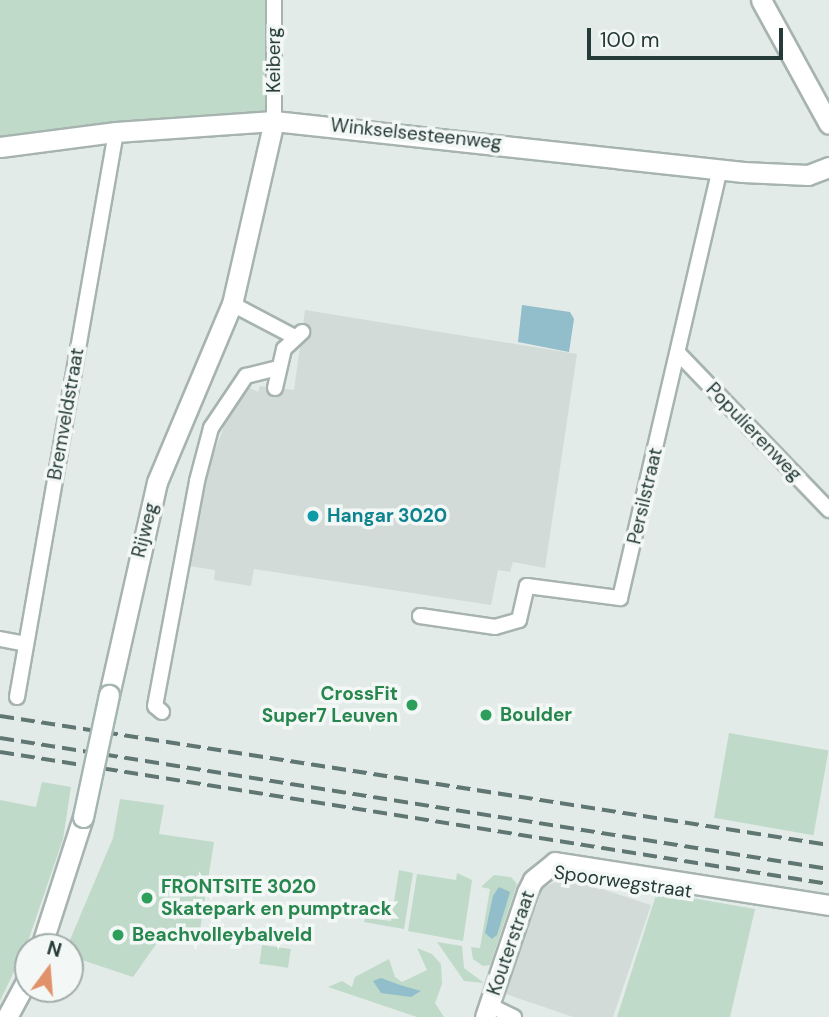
<!DOCTYPE html>
<html>
<head>
<meta charset="utf-8">
<style>
	body { margin:0 }
	#map { position:relative; width:829px; height:1017px; overflow:hidden; background:#e3ebe8; font-family:"DM Sans",sans-serif }
	div>[style] { position:absolute }
	.built>* { inset:0; background:#d2dbd7 }
	.green>* { inset:0; background:#bfdac8; transform-origin:0 0 }
	.water>* { inset:0; background:#92bdca }
	.roads { filter:drop-shadow(2px 0 #a6b3af) drop-shadow(-2px 0 #a6b3af) drop-shadow(0 2px #a6b3af) drop-shadow(0 -2px #a6b3af) }
	.street>* { height:14px; margin:-7px; padding:0 7px; transform-origin:7px; border-radius:7px; background:#fff }
	.secondary>* { height:19px; margin:-9.5px; padding:0 9.5px; transform-origin:9.5px; border-radius:9.5px; background:#fff }
	.rail>* { height:3.5px; margin-top:-1.75px; transform-origin:0; background:repeating-linear-gradient(90deg,#607672 0 14px,transparent 0 21px) }
	.bridges { filter:drop-shadow(2px 0 #a3b6b1) drop-shadow(-2px 0 #a3b6b1) drop-shadow(0 2px #a3b6b1) drop-shadow(0 -2px #a3b6b1) }
	.secondary-bridge>* { height:19px; margin:-9.5px; padding:0 9.5px; transform-origin:9.5px; border-radius:9.5px; background:#fff }
	.dots>* { width:19px; height:19px; translate:-50% -50%; box-sizing:border-box; border:4px solid #f3f8f6; border-radius:50% }
	span { translate:-50% -50%; white-space:nowrap; text-align:center; line-height:1.15; -webkit-text-stroke:7px #f3f8f6; paint-order:stroke }
	.street-label { font-size:19px; color:#253b37 }
	.culture-label { font-size:19px; color:#0d838f; font-weight:700 }
	.left { translate:0 -50%; text-align:left }
	.leisure-label { font-size:19px; color:#27864d; font-weight:700 }
	.right { translate:-100% -50%; text-align:right }
	.north { position:absolute; left:14px; top:933px; width:70px; height:70px; box-sizing:border-box; background:#f3f8f6; border:2px solid #a1acaa; border-radius:50%; rotate:16deg; font-size:19px; font-weight:700; line-height:28px; text-align:center; color:#253b37 }
	.north::after { content:''; display:block; margin:auto; width:24px; height:32px; background:#e2926b; clip-path:polygon(50% 0,100% 100%,50% 72%,0 100%) }
	.scale { position:absolute; left:587px; top:28px; width:196px; height:32px; box-sizing:border-box; border:4px solid #253b37; border-top:0; padding-left:9px; font-size:21px; line-height:24px; white-space:nowrap; color:#253b37; -webkit-text-stroke:5px #f3f8f6; paint-order:stroke }
</style>
</head>
<body>
<div id="map">
	<div class="built">
		<div style="clip-path:polygon(305px 310px,577px 354px,545px 568px,513px 562px,510px 572px,498px 570px,491px 605px,254px 569px,251px 586px,214px 580px,215px 570px,189px 566px,204px 480px,227px 418px,246px 386px,258px 392px,260px 386px,294px 390px)"></div>
		<div style="clip-path:polygon(565px 877px,651px 905px,613px 1017px,573px 1017px,506px 994px,539px 890px)"></div>
	</div>
	<div class="green">
		<div style="clip-path:polygon(0 0,267px 0,269px 111px,66px 128px,0 139px)"></div>
		<div style="left:729px;top:733px;width:101px;height:86px;rotate:10deg"></div>
		<div style="clip-path:polygon(42px 782px,71px 787px,63px 839px,27px 944px,0 1001px,0 800px,36px 807px)"></div>
		<div style="clip-path:polygon(120px 799px,164px 805px,159px 834px,214px 842px,198px 942px,166px 930px,133px 977px,70px 956px,67px 947px,113px 838px)"></div>
		<div style="clip-path:polygon(399px 870px,413px 873px,404px 929px,364px 922px,365px 918px,391px 921px)"></div>
		<div style="clip-path:polygon(457px 873px,472px 880px,463px 941px,408px 931px,417px 874px,456px 880px)"></div>
		<div style="clip-path:polygon(494px 875px,511px 877px,517px 884px,490px 965px,483px 966px,473px 959px,471px 947px,480px 948px,490px 889px,481px 887px)"></div>
		<div style="clip-path:polygon(657px 892px,755px 909px,730px 1017px,617px 1017px)"></div>
		<div style="clip-path:polygon(437px 942px,462px 946px,464px 968px,484px 983px,464px 981px)"></div>
		<div style="left:262px;top:945px;width:29px;height:19px;rotate:8deg"></div>
		<div style="clip-path:polygon(417px 948px,432px 954px,441px 964px,442px 984px,435px 1003px,444px 1017px,417px 1017px,328px 987px,342px 981px,352px 987px,355px 977px,389px 959px,395px 977px,402px 982px,427px 970px)"></div>
	</div>
	<div class="water">
		<div style="clip-path:polygon(522px 305px,570px 312px,574px 319px,569px 352px,518px 342px)"></div>
		<div style="clip-path:polygon(499px 887px,510px 892px,497px 935px,492px 939px,485px 933px,493px 896px)"></div>
		<div style="clip-path:polygon(381px 978px,400px 985px,421px 991px,411px 997px,381px 993px,373px 981px)"></div>
	</div>
	<div class="roads">
		<div class="street">
			<div style="left:274px;top:0;width:121px;rotate:90deg"></div>
			<div style="left:232px;top:304px;width:69px;rotate:27.7deg"></div>
			<div style="left:678px;top:353px;width:218px;rotate:46.1deg"></div>
			<div style="left:275px;top:388px;width:40px;rotate:-77deg"></div>
			<div style="left:284px;top:349px;width:25px;rotate:-43deg"></div>
			<div style="left:420px;top:616px;width:76px;rotate:8.3deg"></div>
			<div style="left:495px;top:627px;width:25px;rotate:-16deg"></div>
			<div style="left:519px;top:620px;width:35px;rotate:-77deg"></div>
			<div style="left:527px;top:586px;width:94px;rotate:7.4deg"></div>
			<div style="left:620px;top:598px;width:441px;rotate:-76.9deg"></div>
			<div style="left:0;top:639px;width:26px;rotate:11deg"></div>
			<div style="left:17px;top:697px;width:574px;rotate:-80.06deg"></div>
			<div style="left:162px;top:712px;width:9px;rotate:-139deg"></div>
			<div style="left:155px;top:706px;width:229px;rotate:-79.4deg"></div>
			<div style="left:197px;top:481px;width:55px;rotate:-75.2deg"></div>
			<div style="left:211px;top:428px;width:63px;rotate:-56.1deg"></div>
			<div style="left:246px;top:376px;width:33px;rotate:-14deg"></div>
			<div style="left:489px;top:1005px;width:28px;rotate:26deg"></div>
		</div>
		<div class="secondary">
			<div style="left:761px;top:0;width:141px;rotate:61.3deg"></div>
			<div style="left:0;top:147px;width:117px;rotate:-7.4deg"></div>
			<div style="left:116px;top:132px;width:158px;rotate:-4deg"></div>
			<div style="left:274px;top:121px;width:472px;rotate:6.2deg"></div>
			<div style="left:743px;top:172px;width:65px;rotate:2.6deg"></div>
			<div style="left:808px;top:175px;width:22px;rotate:-21deg"></div>
			<div style="left:109px;top:695px;width:218px;rotate:-77.3deg"></div>
			<div style="left:157px;top:482px;width:193px;rotate:-67.2deg"></div>
			<div style="left:232px;top:304px;width:188px;rotate:-77.1deg"></div>
			<div style="left:41px;top:947px;width:137px;rotate:-72.1deg"></div>
			<div style="left:7px;top:1017px;width:44px;rotate:-61.7deg"></div>
			<div style="left:485px;top:1017px;width:132px;rotate:-71.4deg"></div>
			<div style="left:527px;top:892px;width:13px;rotate:-63deg"></div>
			<div style="left:533px;top:880px;width:28px;rotate:-39deg"></div>
			<div style="left:555px;top:862px;width:277px;rotate:8.9deg"></div>
		</div>
	</div>
	<div class="rail">
		<div style="left:0;top:716px;width:839px;rotate:8.84deg"></div>
		<div style="left:0;top:738px;width:839px;rotate:8.98deg"></div>
		<div style="left:0;top:752px;width:839px;rotate:9.05deg"></div>
	</div>
	<div class="bridges">
		<div class="secondary-bridge">
			<div style="left:83px;top:817px;width:125px;rotate:-78deg"></div>
		</div>
	</div>
	<div class="dots">
		<div style="left:313px;top:516px;background:#0f9aa8"></div>
		<div style="left:412px;top:705px;background:#2e9e5b"></div>
		<div style="left:486px;top:715px;background:#2e9e5b"></div>
		<div style="left:147px;top:898px;background:#2e9e5b"></div>
		<div style="left:118px;top:935px;background:#2e9e5b"></div>
	</div>
	<div class="street-label">
		<span style="left:274px;top:60px;rotate:-90deg">Keiberg</span>
		<span style="left:416px;top:134px;rotate:6deg">Winkselsesteenweg</span>
		<span style="left:66px;top:414px;rotate:-80deg">Bremveldstraat</span>
		<span style="left:754px;top:432px;rotate:46deg">Populierenweg</span>
		<span style="left:645px;top:496px;rotate:-77deg">Persilstraat</span>
		<span style="left:145px;top:530px;rotate:-76deg">Rijweg</span>
		<span style="left:623px;top:882px;rotate:8deg">Spoorwegstraat</span>
		<span style="left:511px;top:943px;rotate:-71deg">Kouterstraat</span>
	</div>
	<div class="culture-label">
		<span class="left" style="left:327px;top:516px">Hangar 3020</span>
	</div>
	<div class="leisure-label">
		<span class="right" style="left:398px;top:705px">CrossFit<br>Super7 Leuven</span>
		<span class="left" style="left:500px;top:715px">Boulder</span>
		<span class="left" style="left:161px;top:898px">FRONTSITE 3020<br>Skatepark en pumptrack</span>
		<span class="left" style="left:132px;top:935px">Beachvolleybalveld</span>
	</div>
	<div class="north">N</div>
	<div class="scale">100 m</div>
</div>
</body>
</html>
